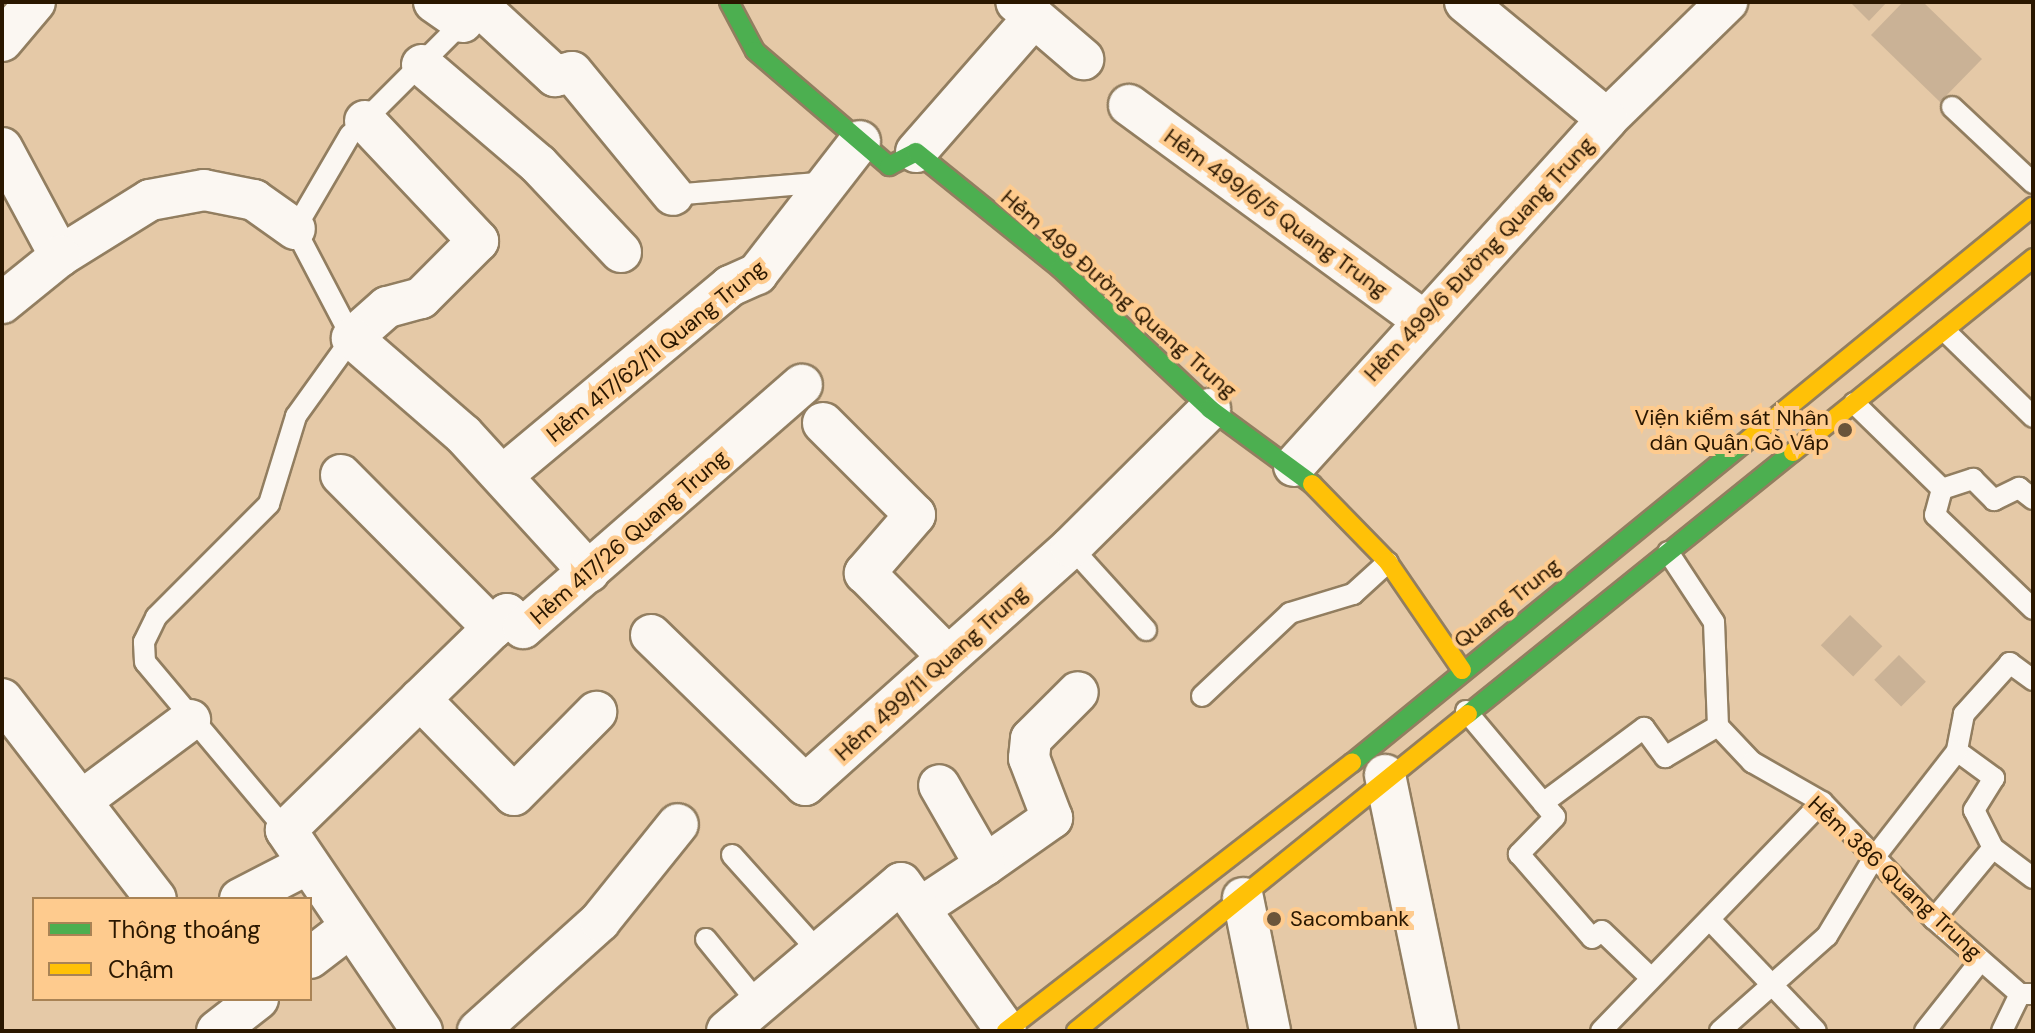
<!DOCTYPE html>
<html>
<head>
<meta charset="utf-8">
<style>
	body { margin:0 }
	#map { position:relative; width:2035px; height:1033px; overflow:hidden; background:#e5c9a7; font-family:"DM Sans",sans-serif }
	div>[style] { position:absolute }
	.building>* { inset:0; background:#cab296; transform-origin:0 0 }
	.roads { filter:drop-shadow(2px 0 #927e60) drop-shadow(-2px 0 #927e60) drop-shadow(0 2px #927e60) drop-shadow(0 -2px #927e60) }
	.lane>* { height:20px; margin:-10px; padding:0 10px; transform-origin:10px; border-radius:10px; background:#fbf7f2 }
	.street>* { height:40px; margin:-20px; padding:0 20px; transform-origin:20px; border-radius:20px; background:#fbf7f2 }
	.fast>* { height:18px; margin:-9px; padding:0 9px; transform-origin:9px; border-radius:9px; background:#4caf50 }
	.slow>* { height:18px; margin:-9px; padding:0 9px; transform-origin:9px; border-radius:9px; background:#ffc107 }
	.dots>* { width:22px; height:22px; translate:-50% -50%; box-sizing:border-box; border:4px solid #fecb8e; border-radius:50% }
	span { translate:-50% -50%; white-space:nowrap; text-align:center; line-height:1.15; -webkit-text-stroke:8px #fecb8e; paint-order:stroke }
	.street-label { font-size:22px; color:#2a1700 }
	.poi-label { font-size:22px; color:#2a1700 }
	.right { translate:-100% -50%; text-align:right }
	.left { translate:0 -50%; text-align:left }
	.frame { position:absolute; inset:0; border:4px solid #2a1700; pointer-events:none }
	.legend { position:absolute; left:32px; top:897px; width:280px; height:104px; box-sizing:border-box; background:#fecb8e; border:2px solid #a98355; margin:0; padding:10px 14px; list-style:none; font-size:24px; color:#2a1700 }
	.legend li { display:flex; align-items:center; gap:16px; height:40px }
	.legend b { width:40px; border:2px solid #a98355 }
</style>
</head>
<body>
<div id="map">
	<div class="building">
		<div style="clip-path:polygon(1850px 2px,1887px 2px,1869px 21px)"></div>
		<div style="clip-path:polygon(1903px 2px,1923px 2px,1982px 59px,1940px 102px,1871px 35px)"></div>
		<div style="left:1850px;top:615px;width:45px;height:42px;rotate:44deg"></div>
		<div style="left:1899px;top:655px;width:38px;height:35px;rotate:45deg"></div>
	</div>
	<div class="roads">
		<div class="lane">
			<div style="left:1952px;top:107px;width:111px;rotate:43.2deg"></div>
			<div style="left:673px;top:195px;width:156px;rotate:-4.8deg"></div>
			<div style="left:1945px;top:331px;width:123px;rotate:44.3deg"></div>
			<div style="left:1854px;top:403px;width:123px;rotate:44.3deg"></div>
			<div style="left:1942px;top:489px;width:27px;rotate:105deg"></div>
			<div style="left:1935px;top:515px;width:136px;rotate:43.8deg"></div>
			<div style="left:1942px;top:489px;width:33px;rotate:-18deg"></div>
			<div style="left:1973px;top:479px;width:30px;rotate:45deg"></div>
			<div style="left:1994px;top:500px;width:28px;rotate:-26deg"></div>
			<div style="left:2019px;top:488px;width:18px;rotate:38deg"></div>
			<div style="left:1071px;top:547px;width:112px;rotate:47.9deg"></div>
			<div style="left:1668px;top:552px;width:84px;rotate:56.7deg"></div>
			<div style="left:1714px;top:622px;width:104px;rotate:87.8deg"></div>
			<div style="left:1718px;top:726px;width:50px;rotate:46.6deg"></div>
			<div style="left:1752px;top:762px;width:81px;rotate:29.7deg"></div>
			<div style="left:1822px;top:802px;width:162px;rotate:46.3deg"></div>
			<div style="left:1934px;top:919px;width:114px;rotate:41.1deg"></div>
			<div style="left:2020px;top:994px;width:13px"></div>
			<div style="left:2033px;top:680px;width:29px;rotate:-144deg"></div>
			<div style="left:2010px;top:663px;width:69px;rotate:132deg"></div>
			<div style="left:1964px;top:714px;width:38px;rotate:101deg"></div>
			<div style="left:1957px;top:751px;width:46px;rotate:36.1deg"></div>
			<div style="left:1994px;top:778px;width:38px;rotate:122deg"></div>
			<div style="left:1974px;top:810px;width:42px;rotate:63.4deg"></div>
			<div style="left:1993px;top:848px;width:50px;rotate:36.9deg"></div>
			<div style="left:1202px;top:696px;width:121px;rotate:-43.3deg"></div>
			<div style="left:1290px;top:613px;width:66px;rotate:-16.8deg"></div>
			<div style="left:1353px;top:594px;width:47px;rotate:-42.4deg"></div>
			<div style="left:1466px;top:711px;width:138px;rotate:50deg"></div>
			<div style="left:1555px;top:817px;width:52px;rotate:134.2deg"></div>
			<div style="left:1519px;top:854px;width:111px;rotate:49deg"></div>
			<div style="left:1592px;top:938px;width:12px;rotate:-35deg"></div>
			<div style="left:1602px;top:931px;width:68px;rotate:43.8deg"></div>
			<div style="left:1543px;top:803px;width:126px;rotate:-36.6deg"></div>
			<div style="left:1644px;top:728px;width:36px;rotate:54deg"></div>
			<div style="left:1665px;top:757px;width:61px;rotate:-30.3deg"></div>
			<div style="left:286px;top:830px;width:219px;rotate:-130deg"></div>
			<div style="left:145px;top:662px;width:20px;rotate:-93deg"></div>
			<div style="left:144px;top:642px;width:28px;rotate:-64deg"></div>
			<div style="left:156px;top:617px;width:160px;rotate:-45deg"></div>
			<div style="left:269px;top:504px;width:92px;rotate:-72.9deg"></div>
			<div style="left:296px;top:416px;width:96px;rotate:-54.3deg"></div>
			<div style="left:352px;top:338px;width:123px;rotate:-117.6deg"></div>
			<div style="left:295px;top:229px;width:109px;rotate:-59.7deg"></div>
			<div style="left:350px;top:135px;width:167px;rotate:-45deg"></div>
			<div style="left:732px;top:855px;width:129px;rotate:48.1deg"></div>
			<div style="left:1934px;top:919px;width:92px;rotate:-50.3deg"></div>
			<div style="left:1710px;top:920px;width:153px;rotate:46.3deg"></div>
			<div style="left:706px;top:939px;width:84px;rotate:50.8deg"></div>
			<div style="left:1601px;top:1031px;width:318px;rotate:-46deg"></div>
			<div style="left:1720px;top:1031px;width:143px;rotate:-41.6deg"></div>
			<div style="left:1827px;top:936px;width:90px;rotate:-59.1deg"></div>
			<div style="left:1873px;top:859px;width:137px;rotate:-52.1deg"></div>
			<div style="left:1925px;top:1031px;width:90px;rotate:-51.7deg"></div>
			<div style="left:2002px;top:1031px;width:41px;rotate:-64.1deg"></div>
		</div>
		<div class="street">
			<div style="left:434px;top:2px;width:35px;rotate:35deg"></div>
			<div style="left:478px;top:5px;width:105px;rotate:42.7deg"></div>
			<div style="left:555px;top:76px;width:17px;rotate:-13deg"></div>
			<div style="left:572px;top:72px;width:159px;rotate:50.6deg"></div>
			<div style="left:1034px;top:17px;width:65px;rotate:40.6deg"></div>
			<div style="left:2px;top:41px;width:51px;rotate:-49.8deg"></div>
			<div style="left:422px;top:65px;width:153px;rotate:40.5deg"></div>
			<div style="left:538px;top:164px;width:121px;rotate:46.7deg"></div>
			<div style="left:1129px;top:105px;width:364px;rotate:36.2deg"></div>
			<div style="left:1607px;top:119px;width:168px;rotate:-44.3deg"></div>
			<div style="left:365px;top:121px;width:165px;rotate:46.7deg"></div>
			<div style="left:478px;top:241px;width:81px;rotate:135deg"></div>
			<div style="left:421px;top:298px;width:35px;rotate:165deg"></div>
			<div style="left:387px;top:307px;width:47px;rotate:138.5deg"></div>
			<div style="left:352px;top:338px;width:147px;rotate:40.9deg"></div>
			<div style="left:463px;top:434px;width:187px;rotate:47.6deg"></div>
			<div style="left:2px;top:148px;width:123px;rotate:61.8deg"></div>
			<div style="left:60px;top:256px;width:106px;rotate:-31.9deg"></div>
			<div style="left:150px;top:200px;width:55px;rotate:-10.5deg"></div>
			<div style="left:204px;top:190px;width:51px;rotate:11.3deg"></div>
			<div style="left:254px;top:200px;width:50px;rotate:35.3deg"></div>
			<div style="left:916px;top:152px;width:179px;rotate:-48.8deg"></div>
			<div style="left:1034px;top:17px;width:23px;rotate:-140deg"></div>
			<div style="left:2px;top:303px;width:75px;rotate:-39deg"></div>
			<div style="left:823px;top:423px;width:130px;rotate:45deg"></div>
			<div style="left:915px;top:515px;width:77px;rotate:130.8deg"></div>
			<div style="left:865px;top:573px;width:117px;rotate:45.3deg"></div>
			<div style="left:1294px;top:466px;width:467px;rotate:-47.9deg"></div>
			<div style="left:1607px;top:119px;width:184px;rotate:-140.5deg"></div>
			<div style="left:341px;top:475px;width:216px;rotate:45.2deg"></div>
			<div style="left:502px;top:476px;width:297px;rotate:-39.8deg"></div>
			<div style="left:730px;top:286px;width:30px;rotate:-24deg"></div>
			<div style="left:757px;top:274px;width:168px;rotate:-52.2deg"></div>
			<div style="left:651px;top:635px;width:215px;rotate:44.2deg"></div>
			<div style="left:805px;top:785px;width:357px;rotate:-41.8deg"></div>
			<div style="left:1071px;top:547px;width:196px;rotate:-44.8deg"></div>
			<div style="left:2px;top:699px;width:252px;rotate:52.4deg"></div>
			<div style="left:420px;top:699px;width:134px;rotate:45.6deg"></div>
			<div style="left:514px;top:795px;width:117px;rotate:-45.3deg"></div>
			<div style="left:1385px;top:775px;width:261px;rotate:78.3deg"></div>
			<div style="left:81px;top:801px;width:136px;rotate:-36.6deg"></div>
			<div style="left:985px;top:865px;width:82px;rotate:-35deg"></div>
			<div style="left:1052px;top:818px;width:64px;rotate:-111deg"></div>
			<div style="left:1029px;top:758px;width:19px;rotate:-84deg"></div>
			<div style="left:1031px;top:739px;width:66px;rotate:-45deg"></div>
			<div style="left:1243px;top:898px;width:136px;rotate:78.5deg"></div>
			<div style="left:240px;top:899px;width:72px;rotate:-27.3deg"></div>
			<div style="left:920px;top:908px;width:78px;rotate:-33.5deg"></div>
			<div style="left:985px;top:865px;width:92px;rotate:-119.9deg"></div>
			<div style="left:310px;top:958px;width:49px;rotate:-37.6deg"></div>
			<div style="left:217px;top:1031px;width:52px;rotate:-38deg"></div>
			<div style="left:422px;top:1031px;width:243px;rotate:-124.1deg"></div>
			<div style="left:286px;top:830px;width:309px;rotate:-44.3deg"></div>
			<div style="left:507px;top:614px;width:21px;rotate:41deg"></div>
			<div style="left:523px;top:628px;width:370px;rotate:-41.1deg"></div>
			<div style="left:478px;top:1031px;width:164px;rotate:-42deg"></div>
			<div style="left:600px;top:921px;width:124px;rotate:-51.2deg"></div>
			<div style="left:727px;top:1031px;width:228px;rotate:-40.4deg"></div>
			<div style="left:901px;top:883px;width:181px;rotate:54.6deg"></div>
		</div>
		<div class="fast">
			<div style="left:729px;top:2px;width:55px;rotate:62deg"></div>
			<div style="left:755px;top:51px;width:177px;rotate:40.6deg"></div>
			<div style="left:889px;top:166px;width:30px;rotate:-27deg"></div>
			<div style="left:916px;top:152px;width:185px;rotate:38.9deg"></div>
			<div style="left:1060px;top:268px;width:206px;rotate:43.2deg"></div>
			<div style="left:1210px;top:409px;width:127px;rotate:36.3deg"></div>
			<div style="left:1468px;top:714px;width:417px;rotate:-38.9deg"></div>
			<div style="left:1352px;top:763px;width:505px;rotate:-39.21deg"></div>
		</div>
		<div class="slow">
			<div style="left:1743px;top:444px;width:375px;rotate:-39.3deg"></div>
			<div style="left:1793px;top:452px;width:309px;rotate:-38.9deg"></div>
			<div style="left:1312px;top:484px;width:109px;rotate:45.7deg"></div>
			<div style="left:1388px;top:562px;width:131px;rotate:55.6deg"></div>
			<div style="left:1006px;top:1031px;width:438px;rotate:-37.8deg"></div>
			<div style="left:1076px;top:1031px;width:504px;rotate:-38.96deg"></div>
		</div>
	</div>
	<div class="dots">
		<div style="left:1845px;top:430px;background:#6b553a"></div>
		<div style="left:1274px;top:919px;background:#6b553a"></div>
	</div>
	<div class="street-label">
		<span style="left:1276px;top:213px;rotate:36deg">Hẻm 499/6/5 Quang Trung</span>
		<span style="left:1479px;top:259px;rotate:-47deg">Hẻm 499/6 Đường Quang Trung</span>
		<span style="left:1119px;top:294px;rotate:41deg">Hẻm 499 Đường Quang Trung</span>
		<span style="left:656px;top:351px;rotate:-39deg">Hẻm 417/62/11 Quang Trung</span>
		<span style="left:629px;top:537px;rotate:-41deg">Hẻm 417/26 Quang Trung</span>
		<span style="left:1507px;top:603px;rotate:-39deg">Quang Trung</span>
		<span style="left:931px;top:673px;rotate:-42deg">Hẻm 499/11 Quang Trung</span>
		<span style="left:1895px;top:878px;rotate:43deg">Hẻm 386 Quang Trung</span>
	</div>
	<div class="poi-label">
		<span class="right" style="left:1829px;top:430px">Viện kiểm sát Nhân<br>dân Quận Gò Vấp</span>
		<span class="left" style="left:1290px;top:919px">Sacombank</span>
	</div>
	<div class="frame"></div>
	<ul class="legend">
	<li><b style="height:10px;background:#4caf50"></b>Thông thoáng</li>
	<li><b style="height:10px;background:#ffc107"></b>Chậm</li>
	</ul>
</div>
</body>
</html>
